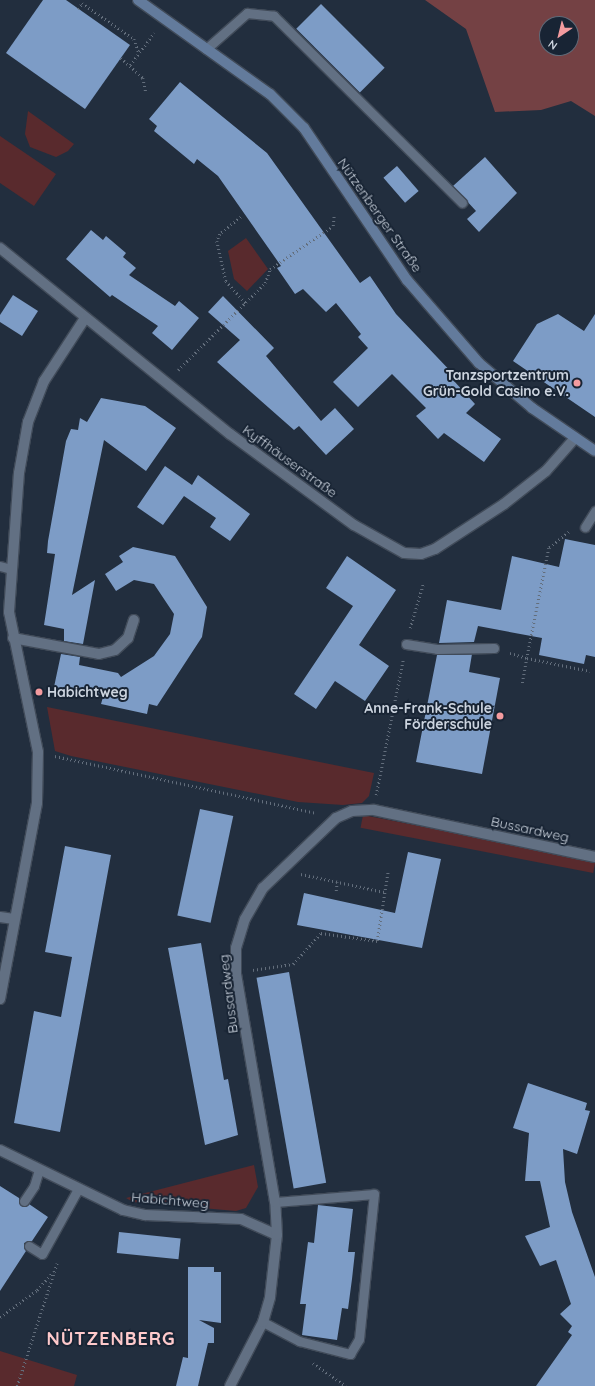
<!DOCTYPE html>
<html>
<head>
<meta charset="utf-8">
<style>
	body { margin:0 }
	#map { position:relative; width:595px; height:1386px; overflow:hidden; background:#222e3e; font-family:Quicksand,sans-serif }
	div>[style] { position:absolute }
	.green>* { inset:0; background:#592a2d; transform-origin:0 0 }
	.forest>* { inset:0; background:#744144 }
	.building>* { inset:0; background:#7d9cc6; transform-origin:0 0 }
	.path>* { height:2.5px; margin-top:-1.25px; transform-origin:0; background:repeating-linear-gradient(90deg,#636e7c 0 1px,transparent 0 4px) }
	.roads { filter:drop-shadow(1px 0 #414b59) drop-shadow(-1px 0 #414b59) drop-shadow(0 1px #414b59) drop-shadow(0 -1px #414b59) }
	.lane>* { height:9px; margin:-4.5px; padding:0 4.5px; transform-origin:4.5px; border-radius:4.5px; background:#627083 }
	.street>* { height:10px; margin:-5px; padding:0 5px; transform-origin:5px; border-radius:5px; background:#627083 }
	.secondary>* { height:10px; margin:-5px; padding:0 5px; transform-origin:5px; border-radius:5px; background:#637b9c }
	.dots>* { width:11px; height:11px; translate:-50% -50%; box-sizing:border-box; border:2px solid #182434; border-radius:50% }
	span { translate:-50% -50%; white-space:nowrap; text-align:center; line-height:1.15; -webkit-text-stroke:4px #182434; paint-order:stroke }
	.street-label { font-size:14px; color:#ccd4df }
	.poi-label { font-size:14px; color:#ccd4df; font-weight:700 }
	.right { translate:-100% -50%; text-align:right }
	.left { translate:0 -50%; text-align:left }
	.district-label { font-size:18px; color:#fec9cb; font-weight:700; letter-spacing:1px }
	.north { position:absolute; left:539px; top:16px; width:40px; height:40px; box-sizing:border-box; background:#182434; border:1px solid #606a78; border-radius:50%; rotate:215deg; font-size:11px; font-weight:700; line-height:16px; text-align:center; color:#ccd4df }
	.north::after { content:''; display:block; margin:auto; width:14px; height:18px; background:#f49b9f; clip-path:polygon(50% 0,100% 100%,50% 72%,0 100%) }
</style>
</head>
<body>
<div id="map">
	<div class="green">
		<div style="clip-path:polygon(28px 111px,74px 144px,68px 151px,56px 157px,30px 147px,25px 134px)"></div>
		<div style="clip-path:polygon(0 136px,56px 174px,34px 206px,0 183px)"></div>
		<div style="clip-path:polygon(246px 238px,268px 269px,247px 291px,234px 279px,228px 251px)"></div>
		<div style="clip-path:polygon(47px 707px,374px 773px,369px 796px,362px 803px,343px 805px,298px 802px,71px 756px,55px 751px)"></div>
		<div style="left:363px;top:815px;width:237px;height:13px;rotate:11deg"></div>
		<div style="clip-path:polygon(254px 1165px,258px 1187px,246px 1208px,236px 1211px,133px 1202px,126px 1198px)"></div>
		<div style="clip-path:polygon(0 1351px,77px 1375px,74px 1386px,0 1386px)"></div>
	</div>
	<div class="forest">
		<div style="clip-path:polygon(evenodd,425px 0,595px 0,595px 116px,571px 101px,541px 110px,495px 112px,466px 29px,425px 0,547px 24px,571px 24px,571px 48px,547px 48px,547px 24px)"></div>
	</div>
	<div class="building">
		<div style="clip-path:polygon(43px 0,66px 0,130px 45px,85px 109px,6px 53px)"></div>
		<div style="left:321px;top:4px;width:90px;height:35px;rotate:45deg"></div>
		<div style="clip-path:polygon(180px 82px,267px 153px,360px 283px,370px 276px,396px 314px,457px 378px,454px 381px,475px 404px,466px 413px,501px 439px,484px 462px,444px 433px,438px 439px,416px 416px,426px 408px,392px 374px,358px 407px,333px 382px,368px 348px,358px 337px,361px 334px,336px 303px,326px 312px,303px 289px,295px 294px,277px 268px,281px 266px,218px 176px,197px 159px,194px 164px,154px 131px,157px 126px,149px 119px)"></div>
		<div style="clip-path:polygon(485px 157px,517px 193px,479px 232px,467px 219px,476px 211px,453px 186px)"></div>
		<div style="left:397px;top:166px;width:33px;height:18px;rotate:49deg"></div>
		<div style="clip-path:polygon(91px 230px,103px 240px,106px 236px,126px 253px,123px 257px,136px 268px,129px 275px,175px 306px,179px 301px,199px 318px,172px 350px,152px 333px,158px 326px,112px 295px,110px 297px,66px 259px)"></div>
		<div style="clip-path:polygon(13px 295px,38px 311px,22px 336px,0 322px,0 315px)"></div>
		<div style="clip-path:polygon(223px 296px,274px 348px,266px 356px,321px 421px,335px 408px,354px 429px,326px 455px,299px 426px,294px 430px,217px 362px,240px 340px,208px 312px)"></div>
		<div style="clip-path:polygon(558px 314px,584px 331px,595px 314px,595px 417px,513px 361px,537px 324px)"></div>
		<div style="clip-path:polygon(101px 398px,145px 406px,176px 428px,146px 471px,104px 440px,72px 595px,95px 580px,83px 644px,64px 641px,64px 629px,44px 625px,55px 554px,47px 553px,48px 541px,66px 441px,71px 429px,78px 430px,80px 418px,87px 422px)"></div>
		<div style="clip-path:polygon(165px 466px,192px 485px,198px 475px,250px 514px,230px 541px,210px 527px,216px 518px,184px 496px,163px 525px,137px 507px)"></div>
		<div style="clip-path:polygon(565px 539px,595px 545px,595px 657px,586px 655px,584px 664px,539px 655px,542px 638px,478px 626px,474px 642px,439px 643px,447px 600px,501px 610px,512px 556px,559px 567px)"></div>
		<div style="clip-path:polygon(133px 547px,175px 556px,207px 607px,202px 637px,157px 706px,149px 704px,147px 714px,101px 704px,103px 697px,54px 687px,61px 654px,80px 657px,79px 665px,118px 673px,121px 677px,154px 656px,170px 634px,174px 614px,154px 584px,134px 580px,116px 591px,105px 574px,123px 562px,119px 556px)"></div>
		<div style="clip-path:polygon(347px 556px,396px 590px,359px 645px,389px 666px,365px 701px,335px 681px,316px 709px,294px 694px,353px 606px,326px 588px)"></div>
		<div style="clip-path:polygon(472px 654px,469px 672px,500px 678px,482px 774px,416px 762px,437px 655px)"></div>
		<div style="left:200px;top:809px;width:34px;height:109px;rotate:12deg"></div>
		<div style="clip-path:polygon(65px 846px,111px 855px,60px 1132px,14px 1123px,34px 1011px,61px 1017px,72px 957px,45px 952px)"></div>
		<div style="clip-path:polygon(408px 852px,441px 859px,422px 948px,297px 925px,304px 893px,395px 913px)"></div>
		<div style="clip-path:polygon(201px 943px,224px 1080px,228px 1079px,238px 1135px,205px 1145px,168px 948px)"></div>
		<div style="left:289px;top:972px;width:214px;height:33px;rotate:80deg"></div>
		<div style="clip-path:polygon(528px 1083px,587px 1103px,585px 1110px,590px 1111px,577px 1154px,563px 1149px,565px 1182px,572px 1212px,595px 1277px,595px 1386px,536px 1386px,572px 1335px,568px 1332px,572px 1326px,560px 1314px,571px 1304px,556px 1260px,540px 1266px,525px 1236px,550px 1227px,540px 1181px,525px 1181px,529px 1133px,513px 1128px)"></div>
		<div style="clip-path:polygon(0 1186px,19px 1198px,21px 1206px,29px 1204px,48px 1217px,32px 1241px,24px 1243px,26px 1251px,0 1291px)"></div>
		<div style="clip-path:polygon(318px 1205px,353px 1209px,348px 1252px,355px 1252px,352px 1279px,348px 1309px,342px 1308px,337px 1340px,302px 1335px,306px 1304px,300px 1304px,308px 1242px,314px 1243px)"></div>
		<div style="left:119px;top:1232px;width:62px;height:21px;rotate:6deg"></div>
		<div style="clip-path:polygon(188px 1267px,214px 1267px,214px 1272px,221px 1272px,221px 1323px,199px 1320px,214px 1328px,214px 1343px,208px 1343px,198px 1386px,176px 1386px,183px 1357px,188px 1358px)"></div>
	</div>
	<div class="path">
		<div style="left:78px;top:9px;width:7px;rotate:-56deg"></div>
		<div style="left:82px;top:3px;width:63px;rotate:34.7deg"></div>
		<div style="left:134px;top:39px;width:15px;rotate:70deg"></div>
		<div style="left:121px;top:58px;width:30px;rotate:42deg"></div>
		<div style="left:143px;top:78px;width:14px;rotate:78deg"></div>
		<div style="left:130px;top:65px;width:40px;rotate:-53deg"></div>
		<div style="left:241px;top:217px;width:27px;rotate:141deg"></div>
		<div style="left:220px;top:234px;width:8px;rotate:113deg"></div>
		<div style="left:217px;top:241px;width:41px;rotate:77.3deg"></div>
		<div style="left:226px;top:281px;width:30px;rotate:48deg"></div>
		<div style="left:178px;top:370px;width:123px;rotate:-45deg"></div>
		<div style="left:265px;top:283px;width:15px;rotate:-70deg"></div>
		<div style="left:270px;top:269px;width:76px;rotate:-34.3deg"></div>
		<div style="left:333px;top:226px;width:11px;rotate:-85deg"></div>
		<div style="left:569px;top:532px;width:26px;rotate:141deg"></div>
		<div style="left:549px;top:548px;width:112px;rotate:101.3deg"></div>
		<div style="left:527px;top:658px;width:64px;rotate:11.7deg"></div>
		<div style="left:410px;top:628px;width:46px;rotate:-73.5deg"></div>
		<div style="left:510px;top:653px;width:18px;rotate:16deg"></div>
		<div style="left:527px;top:658px;width:28px;rotate:100deg"></div>
		<div style="left:55px;top:756px;width:267px;rotate:12.3deg"></div>
		<div style="left:376px;top:795px;width:138px;rotate:-78.7deg"></div>
		<div style="left:301px;top:874px;width:85px;rotate:12.2deg"></div>
		<div style="left:336px;top:891px;width:9px;rotate:-84deg"></div>
		<div style="left:253px;top:970px;width:40px;rotate:-8.5deg"></div>
		<div style="left:293px;top:964px;width:42px;rotate:-47.9deg"></div>
		<div style="left:321px;top:933px;width:57px;rotate:8.1deg"></div>
		<div style="left:377px;top:941px;width:71px;rotate:-81.1deg"></div>
		<div style="left:0;top:1317px;width:46px;rotate:-36.1deg"></div>
		<div style="left:37px;top:1290px;width:24px;rotate:-48deg"></div>
		<div style="left:313px;top:1363px;width:40px;rotate:34.9deg"></div>
		<div style="left:17px;top:1386px;width:129px;rotate:-72deg"></div>
	</div>
	<div class="roads">
		<div class="lane">
			<div style="left:206px;top:49px;width:55px;rotate:-41.3deg"></div>
			<div style="left:247px;top:13px;width:27px;rotate:6deg"></div>
			<div style="left:274px;top:16px;width:265px;rotate:44.8deg"></div>
			<div style="left:585px;top:527px;width:19px;rotate:-58deg"></div>
			<div style="left:0;top:566px;width:11px;rotate:15deg"></div>
			<div style="left:406px;top:644px;width:31px;rotate:9deg"></div>
			<div style="left:437px;top:649px;width:57px;rotate:-1deg"></div>
			<div style="left:24px;top:1201px;width:18px;rotate:-56deg"></div>
			<div style="left:34px;top:1186px;width:17px;rotate:-73deg"></div>
			<div style="left:29px;top:1246px;width:15px;rotate:32deg"></div>
			<div style="left:42px;top:1254px;width:74px;rotate:-61deg"></div>
			<div style="left:263px;top:1322px;width:41px;rotate:27.8deg"></div>
			<div style="left:299px;top:1341px;width:53px;rotate:14.3deg"></div>
			<div style="left:350px;top:1354px;width:17px;rotate:-59deg"></div>
			<div style="left:359px;top:1339px;width:146px;rotate:-84.1deg"></div>
			<div style="left:374px;top:1194px;width:99px;rotate:175.4deg"></div>
		</div>
		<div class="street">
			<div style="left:0;top:248px;width:296px;rotate:39deg"></div>
			<div style="left:230px;top:434px;width:154px;rotate:36.3deg"></div>
			<div style="left:354px;top:525px;width:57px;rotate:29.2deg"></div>
			<div style="left:404px;top:553px;width:17px;rotate:3deg"></div>
			<div style="left:421px;top:554px;width:15px;rotate:-20deg"></div>
			<div style="left:435px;top:549px;width:82px;rotate:-33.1deg"></div>
			<div style="left:504px;top:504px;width:53px;rotate:-38.2deg"></div>
			<div style="left:546px;top:471px;width:44px;rotate:-48.7deg"></div>
			<div style="left:13px;top:638px;width:87px;rotate:10.5deg"></div>
			<div style="left:99px;top:654px;width:16px;rotate:-14deg"></div>
			<div style="left:115px;top:650px;width:18px;rotate:-43deg"></div>
			<div style="left:128px;top:638px;width:19px;rotate:-72deg"></div>
			<div style="left:0;top:917px;width:14px;rotate:8deg"></div>
			<div style="left:0;top:999px;width:199px;rotate:-79.3deg"></div>
			<div style="left:37px;top:803px;width:51px;rotate:-88.9deg"></div>
			<div style="left:38px;top:752px;width:143px;rotate:-101.7deg"></div>
			<div style="left:9px;top:612px;width:139px;rotate:-85.9deg"></div>
			<div style="left:19px;top:473px;width:52px;rotate:-80deg"></div>
			<div style="left:28px;top:422px;width:44px;rotate:-68.7deg"></div>
			<div style="left:44px;top:381px;width:75px;rotate:-56.9deg"></div>
			<div style="left:0;top:1150px;width:137px;rotate:26deg"></div>
			<div style="left:123px;top:1210px;width:23px;rotate:13deg"></div>
			<div style="left:145px;top:1215px;width:96px;rotate:2.4deg"></div>
			<div style="left:241px;top:1219px;width:39px;rotate:24deg"></div>
			<div style="left:230px;top:1386px;width:72px;rotate:-62.7deg"></div>
			<div style="left:263px;top:1322px;width:26px;rotate:-74deg"></div>
			<div style="left:270px;top:1297px;width:62px;rotate:-83.6deg"></div>
			<div style="left:277px;top:1235px;width:33px;rotate:-93deg"></div>
			<div style="left:275px;top:1202px;width:232px;rotate:-99.7deg"></div>
			<div style="left:236px;top:973px;width:25px;rotate:-90deg"></div>
			<div style="left:236px;top:948px;width:30px;rotate:-73deg"></div>
			<div style="left:245px;top:919px;width:36px;rotate:-60deg"></div>
			<div style="left:263px;top:888px;width:101px;rotate:-43.8deg"></div>
			<div style="left:336px;top:818px;width:17px;rotate:-24deg"></div>
			<div style="left:352px;top:811px;width:22px;rotate:-3deg"></div>
			<div style="left:374px;top:810px;width:226px;rotate:12deg"></div>
		</div>
		<div class="secondary">
			<div style="left:138px;top:0;width:162px;rotate:35.5deg"></div>
			<div style="left:270px;top:94px;width:48px;rotate:45deg"></div>
			<div style="left:304px;top:128px;width:184px;rotate:55.9deg"></div>
			<div style="left:407px;top:280px;width:110px;rotate:49.1deg"></div>
			<div style="left:479px;top:363px;width:70px;rotate:40.3deg"></div>
			<div style="left:532px;top:408px;width:76px;rotate:34.3deg"></div>
		</div>
	</div>
	<div class="dots">
		<div style="left:577px;top:383px;background:#f49b9f"></div>
		<div style="left:39px;top:692px;background:#f49b9f"></div>
		<div style="left:500px;top:716px;background:#f49b9f"></div>
	</div>
	<div class="street-label">
		<span style="left:380px;top:215px;rotate:55deg">Nützenberger Straße</span>
		<span style="left:290px;top:461px;rotate:36deg">Kyffhäuserstraße</span>
		<span style="left:530px;top:829px;rotate:12deg">Bussardweg</span>
		<span style="left:228px;top:994px;rotate:-97deg">Bussardweg</span>
		<span style="left:170px;top:1200px;rotate:5deg">Habichtweg</span>
	</div>
	<div class="poi-label">
		<span class="right" style="left:569px;top:383px">Tanzsportzentrum<br>Grün-Gold Casino e.V.</span>
		<span class="left" style="left:47px;top:692px">Habichtweg</span>
		<span class="right" style="left:492px;top:716px">Anne-Frank-Schule<br>Förderschule</span>
	</div>
	<div class="district-label">
		<span style="left:111px;top:1339px">NÜTZENBERG</span>
	</div>
	<div class="north">N</div>
</div>
</body>
</html>
